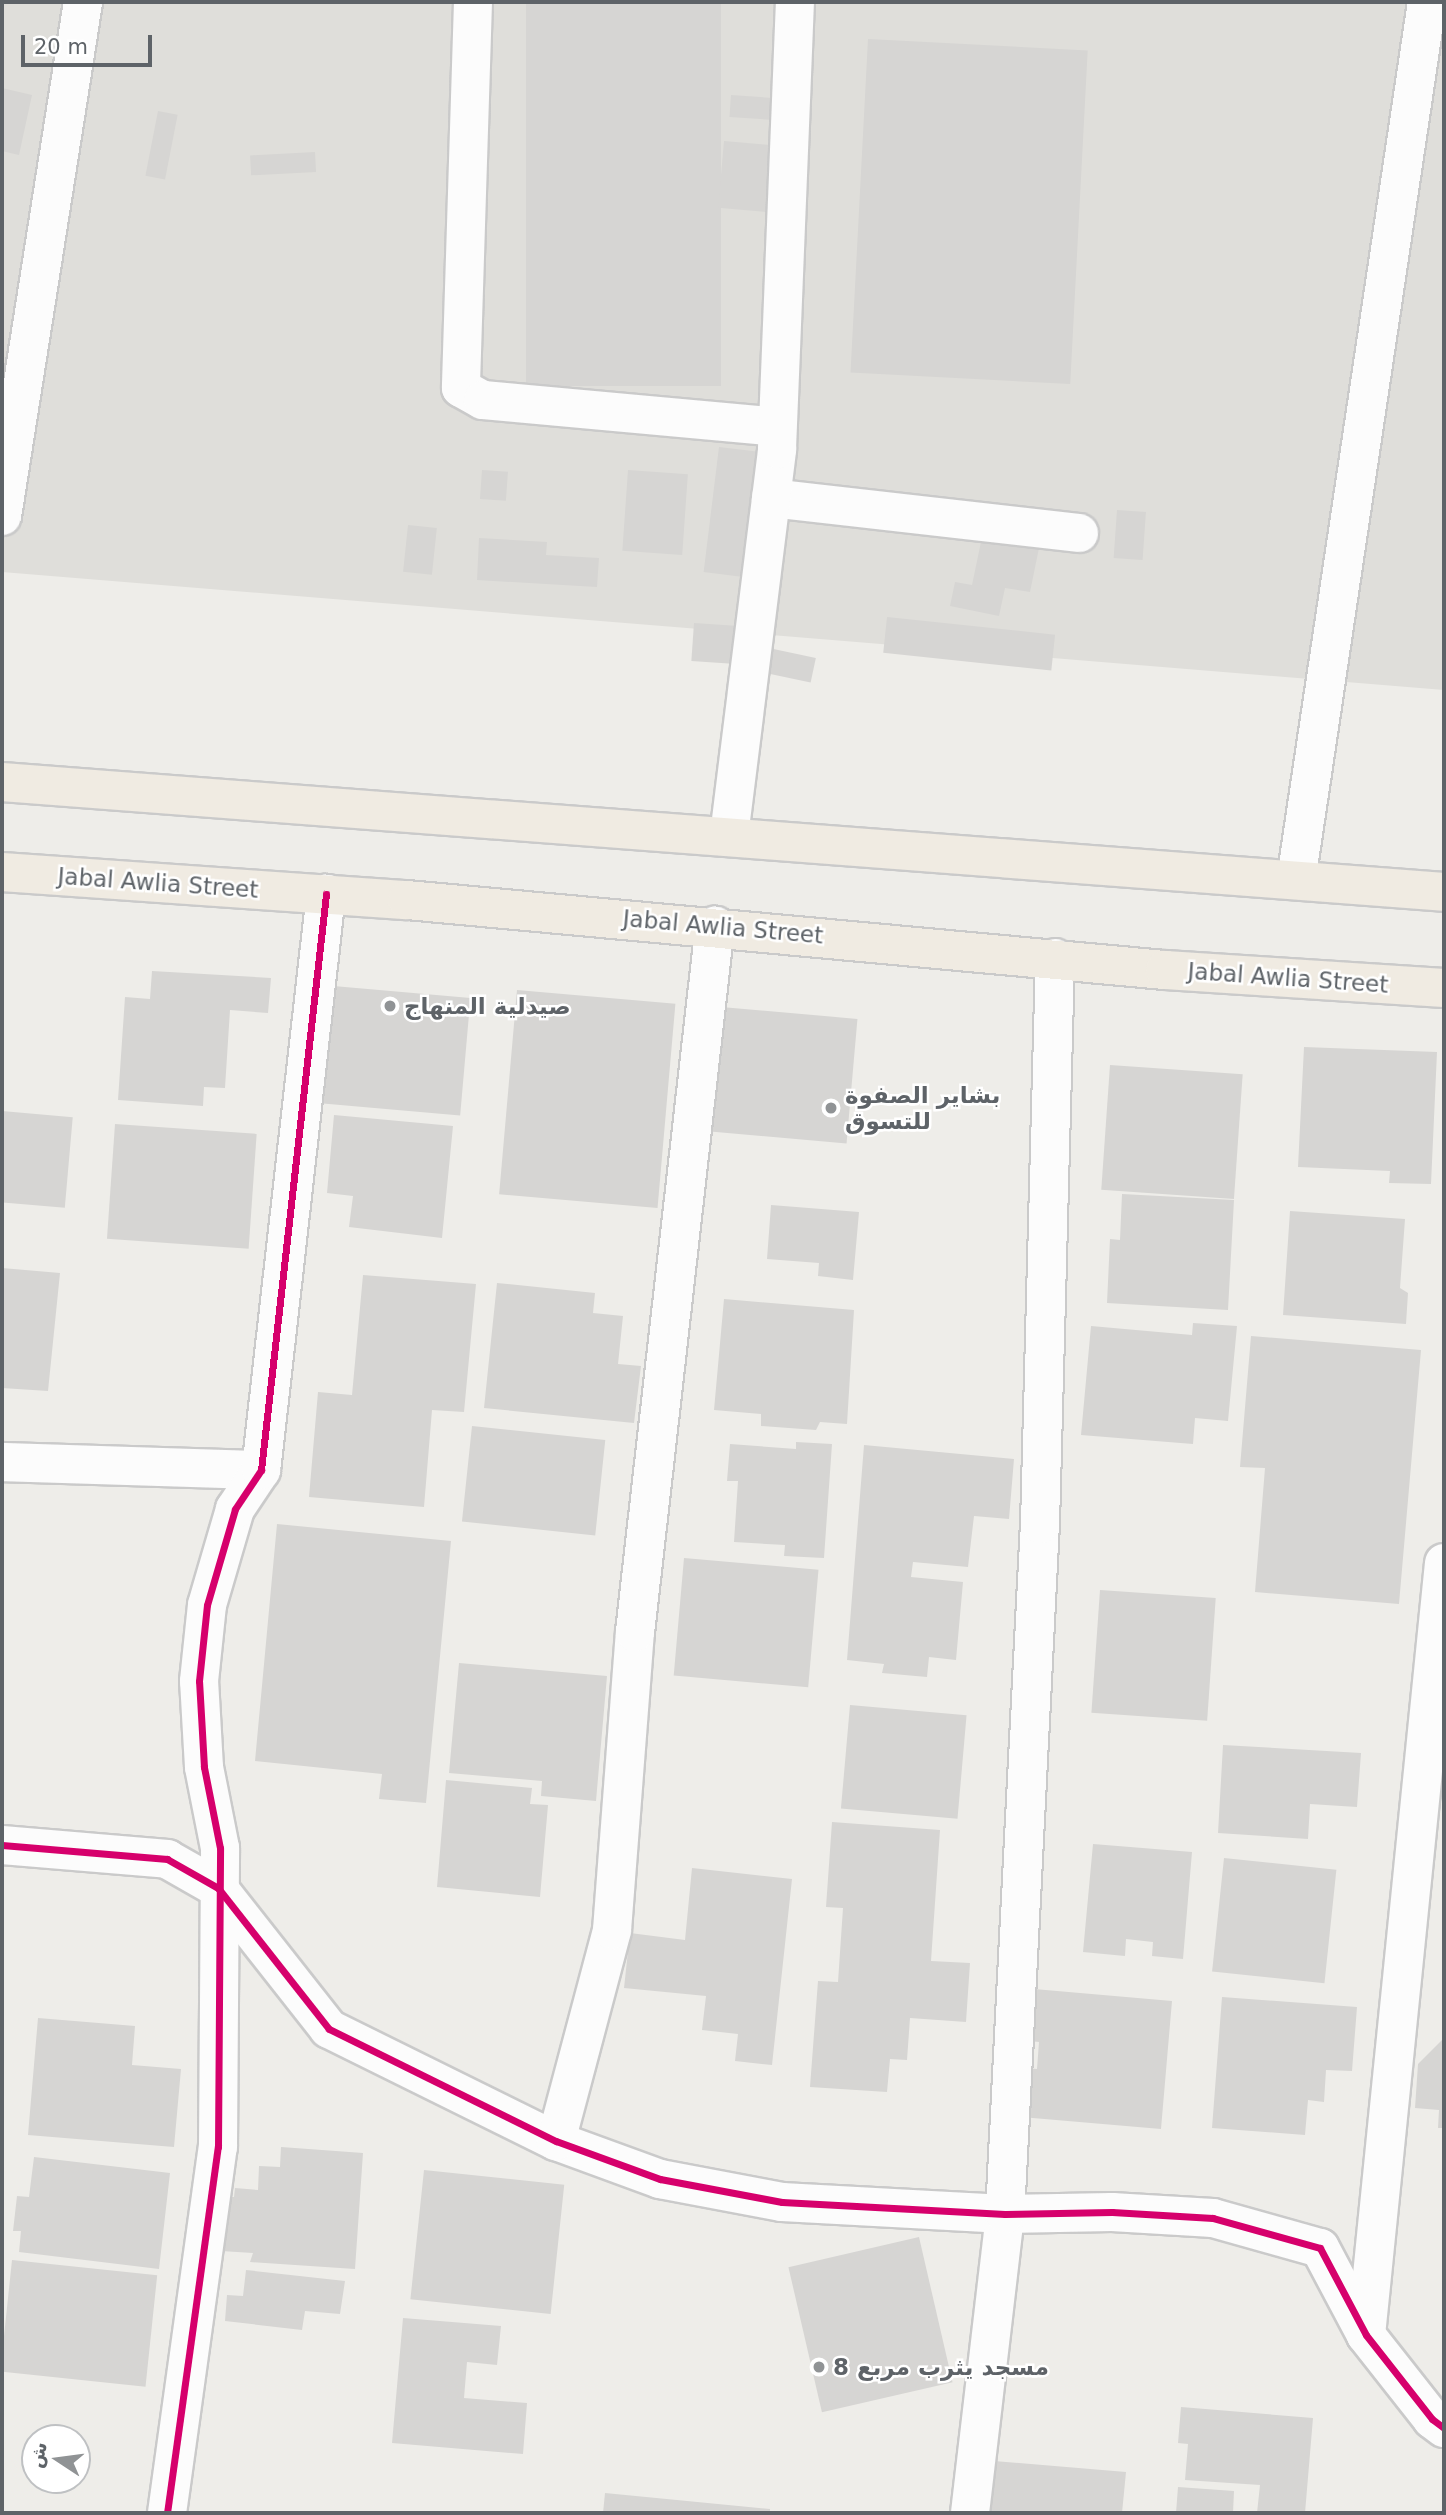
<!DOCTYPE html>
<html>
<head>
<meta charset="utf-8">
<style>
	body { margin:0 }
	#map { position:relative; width:1446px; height:2515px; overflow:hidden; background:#eeede9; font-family:"DejaVu Sans",Vazirmatn,sans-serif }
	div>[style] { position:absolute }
	.industrial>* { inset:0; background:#dfdeda }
	.building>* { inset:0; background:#d6d5d3; transform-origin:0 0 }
	.roads { filter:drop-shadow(2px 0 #cacaca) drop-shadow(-2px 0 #cacaca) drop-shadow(0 2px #cacaca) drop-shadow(0 -2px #cacaca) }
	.minor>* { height:38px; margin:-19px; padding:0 19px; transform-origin:19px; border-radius:19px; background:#fcfcfc }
	.highway>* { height:38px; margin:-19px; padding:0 19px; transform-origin:19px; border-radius:19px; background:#f0ebe2 }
	.cycleway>* { height:7px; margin:-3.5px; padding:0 3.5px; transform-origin:3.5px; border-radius:3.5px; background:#d6006c }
	.dots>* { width:19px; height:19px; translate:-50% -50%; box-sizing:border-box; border:4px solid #fff; border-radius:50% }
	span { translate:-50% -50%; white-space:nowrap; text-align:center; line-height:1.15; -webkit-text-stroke:5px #fff; paint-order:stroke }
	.street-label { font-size:23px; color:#5e6368 }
	.poi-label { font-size:23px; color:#5e6368; font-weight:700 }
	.left { translate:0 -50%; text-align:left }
	.frame { position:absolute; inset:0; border:4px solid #5e6368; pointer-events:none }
	.north { position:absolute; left:21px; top:2424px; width:70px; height:70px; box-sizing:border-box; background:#fff; border:2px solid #bfc1c3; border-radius:50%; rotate:283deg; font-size:19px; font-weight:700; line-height:28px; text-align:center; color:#5e6368 }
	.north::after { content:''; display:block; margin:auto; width:24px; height:32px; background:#909395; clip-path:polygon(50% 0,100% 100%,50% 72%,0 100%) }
	.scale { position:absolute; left:21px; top:35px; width:131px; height:32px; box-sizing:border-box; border:4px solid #5e6368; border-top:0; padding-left:9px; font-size:21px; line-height:24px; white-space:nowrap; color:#5e6368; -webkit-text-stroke:5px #fff; paint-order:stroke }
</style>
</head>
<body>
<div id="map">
	<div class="industrial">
		<div style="clip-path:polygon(2px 2px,1444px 2px,1444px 690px,2px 572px)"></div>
	</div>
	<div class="building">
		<div style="left:526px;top:2px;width:195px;height:384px"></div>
		<div style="left:868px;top:39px;width:220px;height:334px;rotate:3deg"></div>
		<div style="clip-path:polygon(2px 88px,32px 95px,19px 155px,2px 151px)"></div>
		<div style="left:731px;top:95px;width:45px;height:22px;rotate:4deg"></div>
		<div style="left:158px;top:111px;width:20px;height:66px;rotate:11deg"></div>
		<div style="left:724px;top:141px;width:48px;height:67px;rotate:5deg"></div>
		<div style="left:315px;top:152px;width:20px;height:65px;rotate:87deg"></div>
		<div style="left:719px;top:447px;width:42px;height:126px;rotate:7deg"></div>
		<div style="left:482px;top:470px;width:26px;height:29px;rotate:4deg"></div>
		<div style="left:628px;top:470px;width:60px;height:81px;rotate:4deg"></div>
		<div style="left:1117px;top:510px;width:29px;height:48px;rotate:4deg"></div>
		<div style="left:408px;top:525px;width:29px;height:47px;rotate:6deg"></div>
		<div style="clip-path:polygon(982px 537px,1039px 548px,1030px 592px,1005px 588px,999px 616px,950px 606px,955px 582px,972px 585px)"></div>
		<div style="clip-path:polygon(479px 538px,547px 542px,546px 555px,599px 558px,597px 587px,477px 580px)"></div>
		<div style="left:887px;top:617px;width:169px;height:36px;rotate:6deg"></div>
		<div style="left:694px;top:623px;width:41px;height:38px;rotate:4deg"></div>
		<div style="left:764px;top:647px;width:53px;height:25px;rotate:12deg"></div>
		<div style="clip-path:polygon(152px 971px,271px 978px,268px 1013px,230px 1010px,225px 1088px,204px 1087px,203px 1106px,118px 1100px,125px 997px,150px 999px)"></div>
		<div style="left:322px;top:985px;width:149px;height:118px;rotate:5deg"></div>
		<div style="left:517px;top:990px;width:159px;height:205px;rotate:5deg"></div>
		<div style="left:710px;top:1006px;width:148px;height:125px;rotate:5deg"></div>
		<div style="clip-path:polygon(1304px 1047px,1437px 1052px,1431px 1184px,1389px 1183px,1390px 1171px,1298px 1167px)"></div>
		<div style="left:1110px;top:1065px;width:133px;height:125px;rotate:4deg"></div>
		<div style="left:2px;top:1111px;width:71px;height:91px;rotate:5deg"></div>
		<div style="clip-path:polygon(334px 1115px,453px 1126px,442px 1238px,349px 1227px,353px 1196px,327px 1193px)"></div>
		<div style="left:115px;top:1124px;width:142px;height:115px;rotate:4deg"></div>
		<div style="clip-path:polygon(1122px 1194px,1234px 1200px,1228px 1310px,1107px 1303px,1110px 1239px,1120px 1240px)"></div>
		<div style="clip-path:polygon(771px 1205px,859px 1212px,853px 1280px,818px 1276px,819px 1263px,767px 1259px)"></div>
		<div style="clip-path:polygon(1290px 1211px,1405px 1219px,1400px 1288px,1408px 1293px,1406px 1324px,1283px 1315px)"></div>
		<div style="clip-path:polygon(2px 1268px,60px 1273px,48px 1391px,2px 1388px)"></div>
		<div style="clip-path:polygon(363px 1275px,476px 1284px,464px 1412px,432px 1410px,424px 1507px,309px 1497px,318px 1392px,352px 1395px)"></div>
		<div style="clip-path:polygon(497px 1283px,595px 1293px,593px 1313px,623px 1316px,618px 1364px,641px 1366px,634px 1423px,484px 1408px)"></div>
		<div style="clip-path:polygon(724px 1299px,854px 1310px,847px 1424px,820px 1422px,816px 1430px,761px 1426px,761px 1414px,714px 1410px)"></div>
		<div style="clip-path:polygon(1193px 1323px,1237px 1326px,1228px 1421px,1195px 1418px,1193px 1444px,1081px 1435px,1091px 1326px,1192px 1335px)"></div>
		<div style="clip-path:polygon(1251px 1336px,1421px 1350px,1399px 1604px,1255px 1592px,1265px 1468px,1240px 1467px)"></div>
		<div style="left:472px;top:1426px;width:134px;height:96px;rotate:6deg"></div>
		<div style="clip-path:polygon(796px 1442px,832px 1444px,824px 1558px,784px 1556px,785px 1545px,734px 1542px,738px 1481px,727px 1481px,730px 1444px,796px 1449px)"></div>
		<div style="clip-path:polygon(864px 1445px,1014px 1459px,1009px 1519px,974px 1516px,968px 1567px,913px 1562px,911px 1577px,963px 1582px,956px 1660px,929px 1657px,927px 1677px,882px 1673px,884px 1664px,847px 1660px)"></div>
		<div style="clip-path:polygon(277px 1524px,451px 1541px,426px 1803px,379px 1799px,382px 1774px,255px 1761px)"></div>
		<div style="left:684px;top:1558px;width:135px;height:118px;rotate:5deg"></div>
		<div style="left:1100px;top:1590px;width:116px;height:123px;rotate:4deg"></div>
		<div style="clip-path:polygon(459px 1663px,607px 1676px,596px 1801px,541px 1796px,542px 1781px,449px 1773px)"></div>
		<div style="left:850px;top:1705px;width:117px;height:104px;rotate:5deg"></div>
		<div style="clip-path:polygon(1223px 1745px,1361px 1753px,1357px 1807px,1310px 1804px,1308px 1839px,1218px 1833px)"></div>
		<div style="clip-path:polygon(446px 1780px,532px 1788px,530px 1804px,548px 1805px,540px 1897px,437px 1887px)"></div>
		<div style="clip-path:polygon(832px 1822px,940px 1830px,931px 1961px,970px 1963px,966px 2022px,910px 2018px,907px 2060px,890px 2059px,887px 2092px,810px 2087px,818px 1981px,838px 1982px,843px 1908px,826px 1907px)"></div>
		<div style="clip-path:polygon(1093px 1844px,1192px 1852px,1183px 1959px,1152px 1956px,1153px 1942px,1126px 1939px,1125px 1956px,1083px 1952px)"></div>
		<div style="left:1224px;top:1858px;width:113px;height:114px;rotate:6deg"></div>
		<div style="clip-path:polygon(692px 1868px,792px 1879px,772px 2065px,735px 2061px,738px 2034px,702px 2030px,706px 1996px,624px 1988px,630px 1933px,685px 1940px)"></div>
		<div style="clip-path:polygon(1034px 1989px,1172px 2001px,1161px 2129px,1021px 2117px,1025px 2068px,1037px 2069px,1039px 2042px,1029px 2041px)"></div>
		<div style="clip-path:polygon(1222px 1997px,1357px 2007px,1352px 2071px,1326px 2070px,1324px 2102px,1308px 2100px,1305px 2135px,1212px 2128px)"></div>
		<div style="clip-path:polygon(38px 2018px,135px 2026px,132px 2065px,181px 2069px,174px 2147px,28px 2135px)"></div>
		<div style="clip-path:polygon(1444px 2038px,1444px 2128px,1438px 2128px,1439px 2110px,1415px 2108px,1418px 2064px)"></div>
		<div style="clip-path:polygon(281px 2147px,363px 2153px,355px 2269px,250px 2262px,253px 2253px,221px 2251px,225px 2197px,234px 2197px,235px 2188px,258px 2190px,259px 2166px,280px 2167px)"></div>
		<div style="clip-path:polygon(34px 2157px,170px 2173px,159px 2269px,19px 2252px,21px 2231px,13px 2231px,17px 2196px,29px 2197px)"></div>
		<div style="left:424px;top:2170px;width:141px;height:130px;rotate:6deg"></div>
		<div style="left:919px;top:2237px;width:149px;height:134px;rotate:77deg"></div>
		<div style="left:12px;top:2260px;width:146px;height:112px;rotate:6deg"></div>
		<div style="clip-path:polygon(246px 2270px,345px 2281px,340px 2314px,305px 2311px,302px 2330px,225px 2321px,227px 2295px,243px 2296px)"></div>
		<div style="clip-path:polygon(403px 2318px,501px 2326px,497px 2365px,467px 2362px,464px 2398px,527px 2403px,523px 2454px,392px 2443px)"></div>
		<div style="clip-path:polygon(1181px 2407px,1313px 2418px,1305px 2513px,1257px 2513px,1260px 2485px,1185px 2480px,1188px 2444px,1178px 2443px)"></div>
		<div style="clip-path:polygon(982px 2460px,1126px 2472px,1122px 2513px,978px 2513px)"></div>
		<div style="clip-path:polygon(1178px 2487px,1234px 2491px,1233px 2513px,1176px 2513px)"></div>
		<div style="clip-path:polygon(605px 2493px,770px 2509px,770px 2513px,603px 2513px)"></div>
	</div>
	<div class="roads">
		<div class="minor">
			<div style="left:473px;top:2px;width:386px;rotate:91.8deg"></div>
			<div style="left:461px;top:388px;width:25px;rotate:29deg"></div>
			<div style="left:483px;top:400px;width:295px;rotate:5.2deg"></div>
			<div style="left:771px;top:498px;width:310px;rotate:6.5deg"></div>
			<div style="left:2px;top:516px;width:520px;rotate:-81.04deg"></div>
			<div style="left:729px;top:836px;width:390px;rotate:-82.9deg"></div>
			<div style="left:777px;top:449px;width:447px;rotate:-87.7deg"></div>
			<div style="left:1296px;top:880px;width:888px;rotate:-81.51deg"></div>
			<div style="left:2px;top:1462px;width:259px;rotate:1.8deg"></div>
			<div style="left:2px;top:1845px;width:166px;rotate:4.8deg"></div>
			<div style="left:167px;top:1859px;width:59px;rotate:29.6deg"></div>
			<div style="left:218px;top:1888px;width:179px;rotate:51.8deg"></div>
			<div style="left:329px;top:2029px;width:253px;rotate:26.3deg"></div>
			<div style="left:556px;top:2141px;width:111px;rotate:20.1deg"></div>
			<div style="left:660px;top:2179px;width:124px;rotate:10.7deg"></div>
			<div style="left:782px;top:2202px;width:223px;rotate:3.1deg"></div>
			<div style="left:1005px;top:2214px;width:107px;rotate:-1.1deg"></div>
			<div style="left:1112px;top:2212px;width:101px;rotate:3.4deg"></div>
			<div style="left:1213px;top:2218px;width:111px;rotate:15.7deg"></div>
			<div style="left:1320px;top:2248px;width:98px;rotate:62.1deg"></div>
			<div style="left:1366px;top:2335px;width:107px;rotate:51.8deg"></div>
			<div style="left:1432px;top:2419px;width:15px;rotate:37deg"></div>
			<div style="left:556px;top:2141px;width:218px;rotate:-75.1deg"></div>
			<div style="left:612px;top:1930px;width:299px;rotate:-85.6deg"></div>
			<div style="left:635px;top:1632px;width:711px;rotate:-83.54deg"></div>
			<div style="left:1366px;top:2335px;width:776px;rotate:-84.23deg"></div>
			<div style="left:167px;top:2513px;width:370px;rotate:-82.1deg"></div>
			<div style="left:218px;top:2147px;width:299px;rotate:-89.6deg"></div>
			<div style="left:220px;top:1848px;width:83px;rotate:-101.2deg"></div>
			<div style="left:204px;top:1767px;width:86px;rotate:-93.3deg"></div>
			<div style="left:199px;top:1681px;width:76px;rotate:-84deg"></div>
			<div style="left:207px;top:1605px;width:100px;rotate:-73.7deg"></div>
			<div style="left:235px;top:1509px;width:47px;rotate:-56.3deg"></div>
			<div style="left:261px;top:1470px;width:580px;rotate:-83.56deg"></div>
			<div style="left:970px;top:2513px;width:301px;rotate:-83.3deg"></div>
			<div style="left:1005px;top:2214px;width:691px;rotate:-87.1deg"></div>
			<div style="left:1040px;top:1524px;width:566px;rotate:-88.48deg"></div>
		</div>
		<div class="highway">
			<div style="left:2px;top:782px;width:1446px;rotate:4.36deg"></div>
			<div style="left:2px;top:872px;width:406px;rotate:4deg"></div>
			<div style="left:407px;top:900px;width:761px;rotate:5.28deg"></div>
			<div style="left:1165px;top:970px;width:280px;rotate:3.7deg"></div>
		</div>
	</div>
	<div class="cycleway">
		<div style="left:2px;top:1845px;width:166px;rotate:4.8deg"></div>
		<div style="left:167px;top:1859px;width:59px;rotate:29.6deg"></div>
		<div style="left:218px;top:1888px;width:179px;rotate:51.8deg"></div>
		<div style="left:329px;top:2029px;width:253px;rotate:26.3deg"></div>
		<div style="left:556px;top:2141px;width:111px;rotate:20.1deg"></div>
		<div style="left:660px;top:2179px;width:124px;rotate:10.7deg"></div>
		<div style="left:782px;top:2202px;width:223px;rotate:3.1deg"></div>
		<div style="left:1005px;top:2214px;width:107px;rotate:-1.1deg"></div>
		<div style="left:1112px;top:2212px;width:101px;rotate:3.4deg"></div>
		<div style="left:1213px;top:2218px;width:111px;rotate:15.7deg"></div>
		<div style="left:1320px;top:2248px;width:98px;rotate:62.1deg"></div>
		<div style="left:1366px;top:2335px;width:107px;rotate:51.8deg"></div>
		<div style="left:1432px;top:2419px;width:15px;rotate:37deg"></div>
		<div style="left:167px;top:2513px;width:370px;rotate:-82.1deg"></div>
		<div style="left:218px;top:2147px;width:299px;rotate:-89.6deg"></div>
		<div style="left:220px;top:1848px;width:83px;rotate:-101.2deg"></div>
		<div style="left:204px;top:1767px;width:86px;rotate:-93.3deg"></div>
		<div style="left:199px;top:1681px;width:76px;rotate:-84deg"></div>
		<div style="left:207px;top:1605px;width:100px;rotate:-73.7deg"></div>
		<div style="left:235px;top:1509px;width:47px;rotate:-56.3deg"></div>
		<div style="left:261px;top:1470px;width:580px;rotate:-83.56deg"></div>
	</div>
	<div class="dots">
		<div style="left:390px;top:1006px;background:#909395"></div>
		<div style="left:831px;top:1108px;background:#909395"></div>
		<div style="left:819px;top:2367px;background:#909395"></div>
	</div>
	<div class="street-label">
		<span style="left:158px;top:883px;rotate:4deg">Jabal Awlia Street</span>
		<span style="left:723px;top:927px;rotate:5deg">Jabal Awlia Street</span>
		<span style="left:1288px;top:978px;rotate:4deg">Jabal Awlia Street</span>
	</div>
	<div class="poi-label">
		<span class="left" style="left:404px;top:1006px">صيدلية المنهاج</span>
		<span class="left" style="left:845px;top:1108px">بشاير الصفوة<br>للتسوق</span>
		<span class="left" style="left:833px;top:2367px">مسجد يثرب مربع 8</span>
	</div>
	<div class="frame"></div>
	<div class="north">ش</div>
	<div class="scale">20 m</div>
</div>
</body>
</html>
